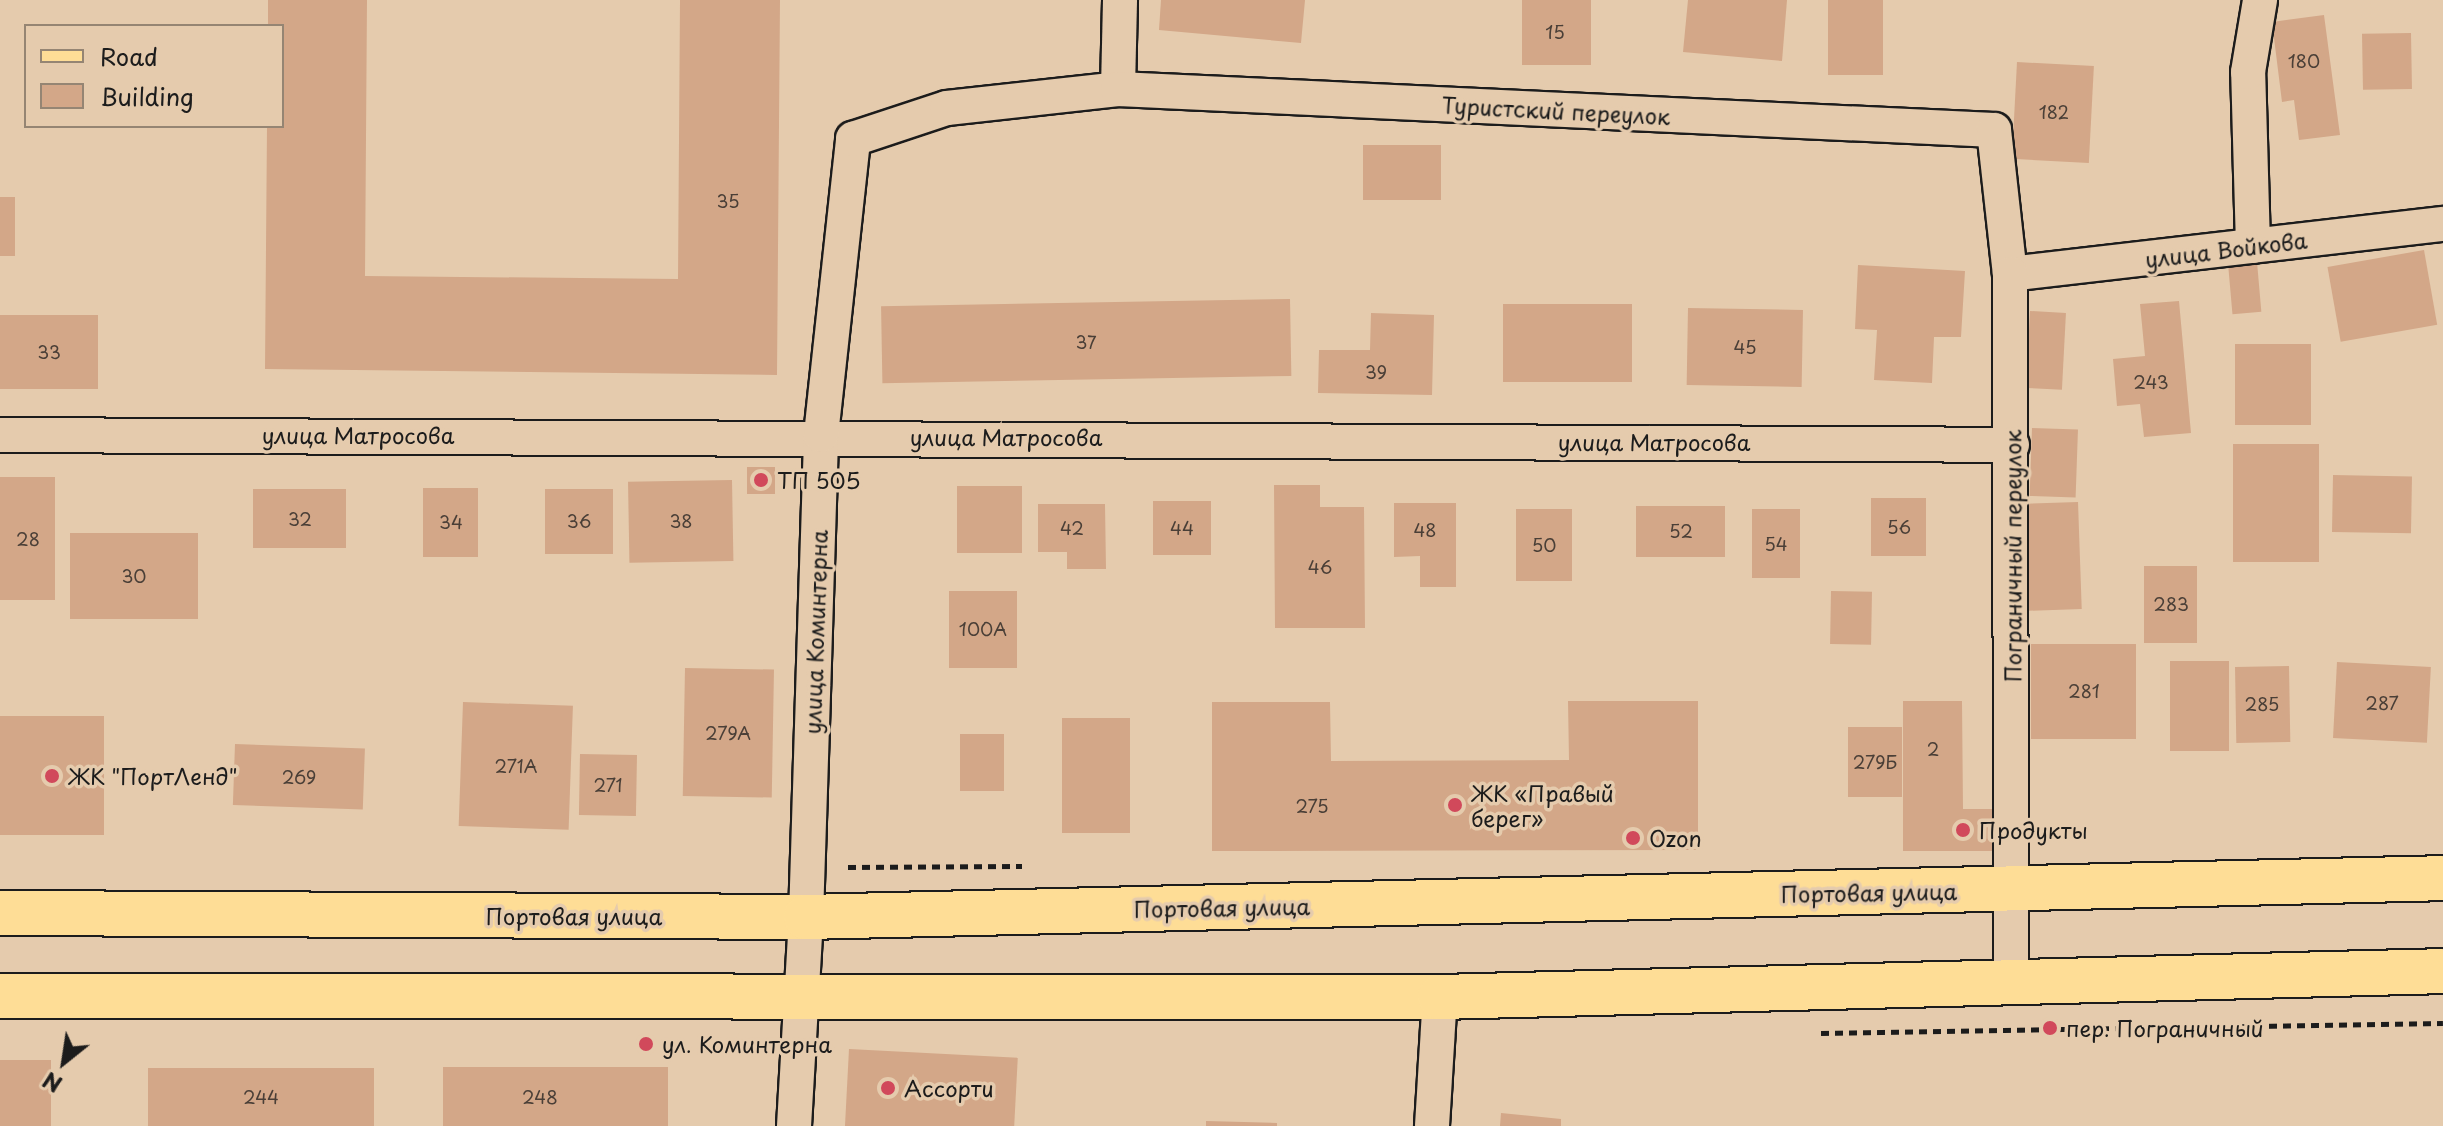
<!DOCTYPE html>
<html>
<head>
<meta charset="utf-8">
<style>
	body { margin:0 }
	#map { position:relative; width:2443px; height:1126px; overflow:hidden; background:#e5cbad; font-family:"Playpen Sans",sans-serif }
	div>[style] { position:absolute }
	.building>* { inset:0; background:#d3a788; transform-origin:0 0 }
	.path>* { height:5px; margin-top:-2.5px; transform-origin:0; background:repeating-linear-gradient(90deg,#1c1c1c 0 8px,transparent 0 14px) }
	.roads { filter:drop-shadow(2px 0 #1c1c1c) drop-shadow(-2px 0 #1c1c1c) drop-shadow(0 2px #1c1c1c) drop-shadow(0 -2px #1c1c1c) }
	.minor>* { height:34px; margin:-17px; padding:0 17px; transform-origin:17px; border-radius:17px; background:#e5cbad }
	.primary>* { height:44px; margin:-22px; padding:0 22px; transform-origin:22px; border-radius:22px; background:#fedd96 }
	.dots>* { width:22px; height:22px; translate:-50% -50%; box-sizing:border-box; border:4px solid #e5cbad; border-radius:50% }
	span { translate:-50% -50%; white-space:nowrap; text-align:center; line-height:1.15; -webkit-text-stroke:7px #e5cbad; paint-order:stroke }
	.number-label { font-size:18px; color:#4a3f37 }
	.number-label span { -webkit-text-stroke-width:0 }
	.street-label { font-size:22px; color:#1c1c1c }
	.poi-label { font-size:22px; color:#1c1c1c }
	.left { translate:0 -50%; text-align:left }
	.legend { position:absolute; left:24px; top:24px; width:260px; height:104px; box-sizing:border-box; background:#e5cbad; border:2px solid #958573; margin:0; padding:10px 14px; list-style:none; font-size:24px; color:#1c1c1c }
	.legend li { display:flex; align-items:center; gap:16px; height:40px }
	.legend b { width:40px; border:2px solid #958573 }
	.north { position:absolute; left:24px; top:1022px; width:80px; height:80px; -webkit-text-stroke:6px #e5cbad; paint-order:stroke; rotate:210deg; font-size:22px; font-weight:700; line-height:32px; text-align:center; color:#1c1c1c }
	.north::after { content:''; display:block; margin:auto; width:28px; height:36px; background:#1c1c1c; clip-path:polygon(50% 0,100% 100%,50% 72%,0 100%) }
</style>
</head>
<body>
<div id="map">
	<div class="building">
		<div style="clip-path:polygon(268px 0,367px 0,365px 276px,678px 279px,680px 0,780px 0,777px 375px,265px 369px,267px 126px,282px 126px,282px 26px,268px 26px)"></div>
		<div style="clip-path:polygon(1161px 0,1305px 0,1301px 43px,1159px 30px)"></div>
		<div style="left:1522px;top:0;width:69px;height:65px"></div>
		<div style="clip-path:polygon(1688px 0,1787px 0,1782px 61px,1683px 52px)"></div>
		<div style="left:1828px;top:0;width:55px;height:75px"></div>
		<div style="clip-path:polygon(2324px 15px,2340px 135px,2299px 140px,2294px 100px,2282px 102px,2272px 22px)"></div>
		<div style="left:2411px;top:33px;width:56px;height:49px;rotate:89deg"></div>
		<div style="left:2017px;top:62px;width:77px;height:97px;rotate:3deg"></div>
		<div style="left:1363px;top:145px;width:78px;height:55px"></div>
		<div style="left:0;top:197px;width:15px;height:59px"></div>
		<div style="left:2424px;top:250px;width:76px;height:98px;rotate:80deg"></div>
		<div style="left:2257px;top:262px;width:50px;height:29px;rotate:85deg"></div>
		<div style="clip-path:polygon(1858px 265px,1965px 271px,1961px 337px,1934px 337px,1932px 383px,1874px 380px,1877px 330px,1855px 329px)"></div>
		<div style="left:1290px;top:299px;width:77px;height:409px;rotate:89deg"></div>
		<div style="clip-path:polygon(2179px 301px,2191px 433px,2144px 437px,2140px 404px,2117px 406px,2113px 359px,2145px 356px,2140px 304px)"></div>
		<div style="left:1503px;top:304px;width:129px;height:78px"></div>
		<div style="left:1688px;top:308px;width:115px;height:77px;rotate:1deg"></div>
		<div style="left:2030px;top:311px;width:36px;height:77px;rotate:3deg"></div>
		<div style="clip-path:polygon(1371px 313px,1434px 315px,1432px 395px,1318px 393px,1319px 350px,1370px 350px)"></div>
		<div style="left:0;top:315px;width:98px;height:74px"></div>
		<div style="left:2235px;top:344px;width:76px;height:81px"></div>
		<div style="left:2032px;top:428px;width:46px;height:68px;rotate:2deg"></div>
		<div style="left:2233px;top:444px;width:86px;height:118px"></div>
		<div style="left:747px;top:467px;width:28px;height:27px"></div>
		<div style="left:2333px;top:475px;width:79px;height:57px;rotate:1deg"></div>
		<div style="left:0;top:477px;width:55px;height:123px"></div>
		<div style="left:732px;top:480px;width:81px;height:104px;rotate:89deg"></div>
		<div style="clip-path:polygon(1274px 485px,1320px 485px,1320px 507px,1364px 507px,1365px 628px,1275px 628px)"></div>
		<div style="left:1022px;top:486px;width:67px;height:65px;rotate:90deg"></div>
		<div style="left:423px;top:488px;width:55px;height:69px"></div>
		<div style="left:253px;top:489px;width:93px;height:59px"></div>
		<div style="left:545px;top:489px;width:68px;height:65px"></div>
		<div style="left:1871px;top:498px;width:55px;height:58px"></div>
		<div style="left:1153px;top:501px;width:58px;height:54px"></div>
		<div style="left:2078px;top:502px;width:107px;height:53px;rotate:88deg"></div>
		<div style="clip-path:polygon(1394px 503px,1456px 503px,1456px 587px,1420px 587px,1420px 556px,1394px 557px)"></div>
		<div style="clip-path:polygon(1038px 504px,1105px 504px,1106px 569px,1067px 569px,1067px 552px,1038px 552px)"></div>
		<div style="left:1636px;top:506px;width:89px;height:51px"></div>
		<div style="left:1516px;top:509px;width:56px;height:72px"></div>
		<div style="left:1752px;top:509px;width:48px;height:69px"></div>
		<div style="left:70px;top:533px;width:128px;height:86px"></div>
		<div style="left:2144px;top:566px;width:53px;height:77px"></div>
		<div style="left:949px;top:591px;width:68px;height:77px"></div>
		<div style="left:1831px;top:591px;width:41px;height:53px;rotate:1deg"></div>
		<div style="left:2031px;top:644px;width:105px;height:95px"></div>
		<div style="left:2170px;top:661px;width:59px;height:90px"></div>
		<div style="left:2337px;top:662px;width:94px;height:76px;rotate:3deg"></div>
		<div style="left:2289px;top:666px;width:76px;height:54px;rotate:89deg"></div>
		<div style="left:685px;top:668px;width:89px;height:128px;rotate:1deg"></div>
		<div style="clip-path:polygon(1568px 701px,1698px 701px,1698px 850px,1212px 851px,1212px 702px,1330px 702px,1331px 761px,1569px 760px)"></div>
		<div style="clip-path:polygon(1903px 701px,1962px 701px,1963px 809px,2002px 809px,2002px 851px,1903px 851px)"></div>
		<div style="left:463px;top:702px;width:110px;height:124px;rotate:2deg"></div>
		<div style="left:0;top:716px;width:104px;height:119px"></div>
		<div style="left:1130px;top:718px;width:115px;height:68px;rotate:90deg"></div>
		<div style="left:1848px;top:727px;width:54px;height:70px"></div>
		<div style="left:960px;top:734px;width:44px;height:57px"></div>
		<div style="left:235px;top:744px;width:130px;height:61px;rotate:2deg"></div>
		<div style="left:580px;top:754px;width:57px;height:61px;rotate:1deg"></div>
		<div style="left:849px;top:1049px;width:169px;height:77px;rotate:3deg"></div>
		<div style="left:0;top:1060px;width:51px;height:66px"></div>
		<div style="left:443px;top:1067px;width:225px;height:59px"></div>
		<div style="left:148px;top:1068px;width:226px;height:58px"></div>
		<div style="clip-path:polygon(1501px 1113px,1561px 1119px,1561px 1126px,1500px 1126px)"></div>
		<div style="clip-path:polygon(1206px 1121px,1277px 1123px,1277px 1126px,1206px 1126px)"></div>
	</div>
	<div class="path">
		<div style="left:848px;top:867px;width:174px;rotate:-0.3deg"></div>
		<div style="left:1821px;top:1033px;width:622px;rotate:-0.92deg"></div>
	</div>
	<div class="roads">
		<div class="minor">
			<div style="left:1118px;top:89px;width:89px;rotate:-88.7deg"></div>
			<div style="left:2253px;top:246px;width:174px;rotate:-91.6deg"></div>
			<div style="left:2248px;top:72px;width:73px;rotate:-80.5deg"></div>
			<div style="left:2010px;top:274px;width:436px;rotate:-6.6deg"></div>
			<div style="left:0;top:435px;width:2012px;rotate:0.28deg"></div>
			<div style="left:794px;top:1126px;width:209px;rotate:-86.7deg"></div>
			<div style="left:806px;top:917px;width:482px;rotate:-88.2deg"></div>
			<div style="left:821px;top:435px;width:298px;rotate:-83.8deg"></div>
			<div style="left:853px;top:139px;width:99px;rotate:-18.3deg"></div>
			<div style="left:947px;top:108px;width:172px;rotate:-6.3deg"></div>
			<div style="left:1118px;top:89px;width:877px;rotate:2.68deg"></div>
			<div style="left:1994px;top:130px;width:145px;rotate:83.7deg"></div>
			<div style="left:2010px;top:274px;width:709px;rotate:89.92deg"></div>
			<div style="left:1432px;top:1126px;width:129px;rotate:-86.5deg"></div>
		</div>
		<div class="primary">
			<div style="left:0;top:913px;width:806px;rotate:0.28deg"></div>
			<div style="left:806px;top:917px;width:1637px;rotate:-1.36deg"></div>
			<div style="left:0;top:996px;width:1440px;rotate:0.04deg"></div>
			<div style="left:1440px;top:997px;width:1003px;rotate:-1.48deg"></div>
		</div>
	</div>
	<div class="dots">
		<div style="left:761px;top:480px;background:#d1495b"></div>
		<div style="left:52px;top:776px;background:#d1495b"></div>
		<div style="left:1455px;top:805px;background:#d1495b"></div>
		<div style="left:1963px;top:830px;background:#d1495b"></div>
		<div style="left:1633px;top:838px;background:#d1495b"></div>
		<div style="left:2050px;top:1028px;background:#d1495b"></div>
		<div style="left:646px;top:1044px;background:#d1495b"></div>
		<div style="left:888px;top:1088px;background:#d1495b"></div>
	</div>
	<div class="number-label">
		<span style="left:1555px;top:32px">15</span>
		<span style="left:2304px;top:61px">180</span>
		<span style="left:2054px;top:112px">182</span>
		<span style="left:728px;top:201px">35</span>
		<span style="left:1086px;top:342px">37</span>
		<span style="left:1745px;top:347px">45</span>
		<span style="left:49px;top:352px">33</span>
		<span style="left:1376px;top:372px">39</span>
		<span style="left:2151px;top:382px">243</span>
		<span style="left:300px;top:519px">32</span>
		<span style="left:579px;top:521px">36</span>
		<span style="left:681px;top:521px">38</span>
		<span style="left:451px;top:522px">34</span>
		<span style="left:1899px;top:527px">56</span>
		<span style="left:1072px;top:528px">42</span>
		<span style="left:1182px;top:528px">44</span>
		<span style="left:1425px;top:530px">48</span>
		<span style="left:1681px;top:531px">52</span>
		<span style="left:28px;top:539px">28</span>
		<span style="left:1776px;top:544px">54</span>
		<span style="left:1544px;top:545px">50</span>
		<span style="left:1320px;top:567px">46</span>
		<span style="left:134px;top:576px">30</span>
		<span style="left:2171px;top:604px">283</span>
		<span style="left:983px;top:629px">100А</span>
		<span style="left:2084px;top:691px">281</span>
		<span style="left:2382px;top:703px">287</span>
		<span style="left:2262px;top:704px">285</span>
		<span style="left:728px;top:733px">279А</span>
		<span style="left:1933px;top:749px">2</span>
		<span style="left:1875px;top:762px">279Б</span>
		<span style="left:516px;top:766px">271А</span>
		<span style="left:299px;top:777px">269</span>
		<span style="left:608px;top:785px">271</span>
		<span style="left:1312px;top:806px">275</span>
		<span style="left:261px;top:1097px">244</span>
		<span style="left:540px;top:1097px">248</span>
	</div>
	<div class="street-label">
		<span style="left:1556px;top:110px;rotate:3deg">Туристский переулок</span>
		<span style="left:2226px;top:249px;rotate:-7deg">улица Войкова</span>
		<span style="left:358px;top:435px">улица Матросова</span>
		<span style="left:1006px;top:437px">улица Матросова</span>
		<span style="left:1654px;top:442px">улица Матросова</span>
		<span style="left:2012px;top:556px;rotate:-90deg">Пограничный переулок</span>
		<span style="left:815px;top:632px;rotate:-88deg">улица Коминтерна</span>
		<span style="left:1869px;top:892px;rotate:-1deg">Портовая улица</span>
		<span style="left:1222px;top:907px;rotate:-1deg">Портовая улица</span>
		<span style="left:574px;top:916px">Портовая улица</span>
	</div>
	<div class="poi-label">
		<span class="left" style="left:777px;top:480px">ТП 505</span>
		<span class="left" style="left:68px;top:776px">ЖК "ПортЛенд"</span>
		<span class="left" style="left:1471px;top:805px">ЖК «Правый<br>берег»</span>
		<span class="left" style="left:1979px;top:830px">Продукты</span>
		<span class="left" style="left:1649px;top:838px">Ozon</span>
		<span class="left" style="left:2066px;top:1028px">пер. Пограничный</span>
		<span class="left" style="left:662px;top:1044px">ул. Коминтерна</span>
		<span class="left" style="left:904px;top:1088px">Ассорти</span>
	</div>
	<ul class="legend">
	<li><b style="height:10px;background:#fedd96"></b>Road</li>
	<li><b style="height:22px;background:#d3a788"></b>Building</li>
	</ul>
	<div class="north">N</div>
</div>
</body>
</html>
